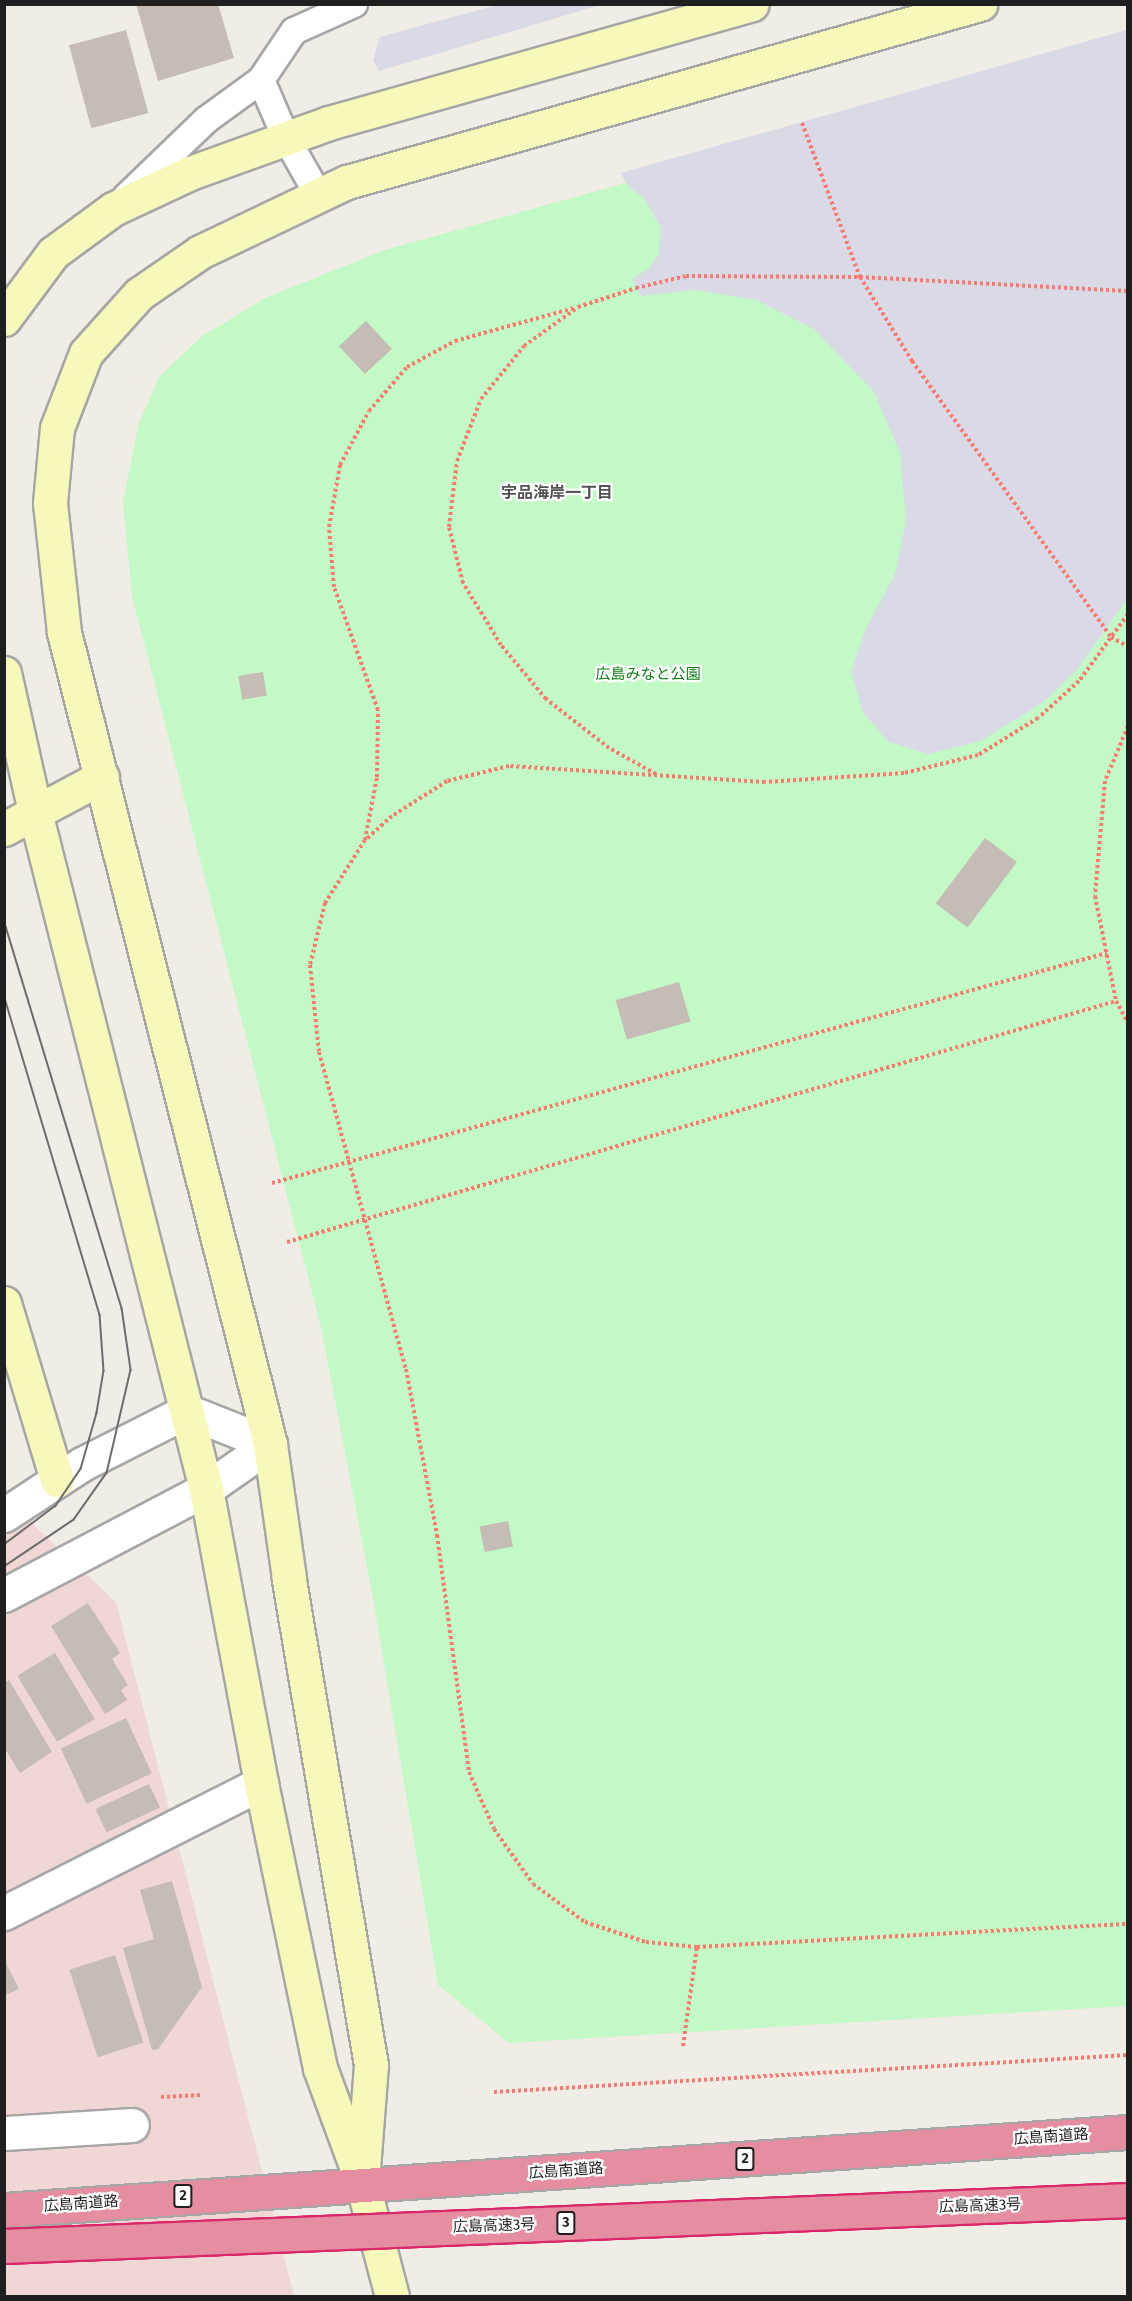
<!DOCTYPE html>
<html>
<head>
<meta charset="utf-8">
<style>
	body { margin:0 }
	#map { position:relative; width:1132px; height:2301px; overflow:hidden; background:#f0ece6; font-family:"Fira Sans","Noto Sans JP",sans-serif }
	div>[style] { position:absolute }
	.commercial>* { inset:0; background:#f0d6d5 }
	.park>* { inset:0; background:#c3f9c6 }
	.plaza>* { inset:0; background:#dadae6 }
	.building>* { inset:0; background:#c5bcb5; transform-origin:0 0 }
	.path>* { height:4px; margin-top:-2px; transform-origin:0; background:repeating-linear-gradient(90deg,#f8796e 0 3px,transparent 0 6px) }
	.roads { filter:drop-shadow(2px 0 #a6a6a6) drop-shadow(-2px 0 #a6a6a6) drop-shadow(0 2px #a6a6a6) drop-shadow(0 -2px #a6a6a6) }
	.lane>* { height:26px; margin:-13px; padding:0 13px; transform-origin:13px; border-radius:13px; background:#fff }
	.street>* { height:33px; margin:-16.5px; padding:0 16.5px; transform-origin:16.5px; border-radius:16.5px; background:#fff }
	.secondary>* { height:33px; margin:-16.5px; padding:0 16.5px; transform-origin:16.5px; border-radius:16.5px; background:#f7f9ba }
	.highway>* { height:33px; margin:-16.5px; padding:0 16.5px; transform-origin:16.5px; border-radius:16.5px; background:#e68ea1 }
	.tram>* { height:1.5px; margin:-0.75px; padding:0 0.75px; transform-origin:0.75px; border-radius:0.75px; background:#6d6d6d }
	.bridges { filter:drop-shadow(2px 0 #d92769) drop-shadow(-2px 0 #d92769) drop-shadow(0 2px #d92769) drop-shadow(0 -2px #d92769) }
	.highway-bridge>* { height:33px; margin:-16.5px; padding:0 16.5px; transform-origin:16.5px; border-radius:16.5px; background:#e68ea1 }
	span { translate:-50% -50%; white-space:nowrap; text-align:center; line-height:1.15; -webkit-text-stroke:4.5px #fff; paint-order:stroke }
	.shield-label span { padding:2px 4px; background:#fff; border:2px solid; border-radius:4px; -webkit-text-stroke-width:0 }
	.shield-label { font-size:14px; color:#1f1f1f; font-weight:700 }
	.park-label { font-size:15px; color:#0d7e13 }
	.street-label { font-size:15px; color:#1f1f1f }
	.neighbourhood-label { font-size:16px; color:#525252; font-weight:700 }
	.frame { position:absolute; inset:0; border:6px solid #1f1f1f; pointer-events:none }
</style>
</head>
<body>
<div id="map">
	<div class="commercial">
		<div style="clip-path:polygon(4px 1497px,116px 1602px,294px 2296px,5px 2296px)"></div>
	</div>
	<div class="park">
		<div style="clip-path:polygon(1127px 43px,1127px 2006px,509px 2043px,438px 1985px,373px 1598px,321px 1327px,132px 596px,123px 502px,139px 423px,160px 376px,201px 337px,265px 298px,385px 250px)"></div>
	</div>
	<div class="plaza">
		<div style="clip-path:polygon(497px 5px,600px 5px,379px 71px,373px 60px,380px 37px)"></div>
		<div style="clip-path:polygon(1127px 30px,1127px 599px,1075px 672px,1042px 703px,981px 741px,928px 754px,887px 741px,863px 712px,851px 672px,864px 633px,895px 574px,906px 520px,900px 453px,874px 392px,814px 329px,756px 300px,696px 290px,641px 296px,632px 279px,649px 268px,659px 254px,660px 227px,645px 199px,627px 185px,621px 173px)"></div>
	</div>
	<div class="building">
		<div style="clip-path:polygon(136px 4px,218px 4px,234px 58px,158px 81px)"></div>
		<div style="left:126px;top:30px;width:86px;height:59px;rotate:75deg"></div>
		<div style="left:366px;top:321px;width:38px;height:37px;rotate:47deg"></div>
		<div style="left:263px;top:672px;width:24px;height:25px;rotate:81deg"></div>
		<div style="left:985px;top:838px;width:40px;height:82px;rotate:37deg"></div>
		<div style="left:679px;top:982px;width:41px;height:66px;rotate:74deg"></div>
		<div style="left:508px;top:1521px;width:26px;height:29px;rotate:79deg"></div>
		<div style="clip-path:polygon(88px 1603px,120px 1653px,112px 1659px,128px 1685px,121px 1690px,127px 1700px,105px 1714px,51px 1626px)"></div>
		<div style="left:55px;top:1653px;width:77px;height:44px;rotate:59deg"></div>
		<div style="clip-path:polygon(9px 1680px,52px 1752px,20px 1773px,4px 1747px,4px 1683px)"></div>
		<div style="left:126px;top:1718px;width:61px;height:72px;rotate:65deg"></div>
		<div style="left:149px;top:1784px;width:26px;height:59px;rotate:65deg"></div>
		<div style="clip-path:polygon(172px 1881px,202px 1987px,158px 2049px,152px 2050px,123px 1948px,154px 1939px,140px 1890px)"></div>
		<div style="left:115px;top:1955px;width:92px;height:48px;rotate:72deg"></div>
		<div style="clip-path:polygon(4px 1959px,19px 1989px,4px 1996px)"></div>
	</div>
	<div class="path">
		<div style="left:802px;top:123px;width:165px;rotate:69.4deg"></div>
		<div style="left:860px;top:277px;width:268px;rotate:3deg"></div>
		<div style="left:1128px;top:614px;width:83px;rotate:126.2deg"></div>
		<div style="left:1079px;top:681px;width:55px;rotate:137.9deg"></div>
		<div style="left:1038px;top:718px;width:70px;rotate:148.3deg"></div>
		<div style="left:978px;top:755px;width:76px;rotate:166.3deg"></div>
		<div style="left:904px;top:773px;width:139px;rotate:176.3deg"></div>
		<div style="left:765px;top:782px;width:256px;rotate:-176.4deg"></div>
		<div style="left:509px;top:766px;width:64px;rotate:166.4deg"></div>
		<div style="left:447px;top:781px;width:65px;rotate:147.5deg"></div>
		<div style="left:392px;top:816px;width:36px;rotate:138deg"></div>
		<div style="left:365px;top:840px;width:75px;rotate:122.4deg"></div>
		<div style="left:325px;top:903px;width:64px;rotate:103.6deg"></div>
		<div style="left:310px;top:965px;width:87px;rotate:84.1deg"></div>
		<div style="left:319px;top:1052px;width:329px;rotate:74.7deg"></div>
		<div style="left:406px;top:1369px;width:169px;rotate:79.4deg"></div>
		<div style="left:437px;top:1535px;width:239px;rotate:82.3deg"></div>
		<div style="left:469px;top:1772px;width:62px;rotate:66.3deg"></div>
		<div style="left:494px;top:1829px;width:67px;rotate:54.7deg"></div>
		<div style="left:533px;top:1884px;width:64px;rotate:36.2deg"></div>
		<div style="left:585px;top:1922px;width:64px;rotate:18.2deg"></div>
		<div style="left:646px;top:1942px;width:51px;rotate:5.6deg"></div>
		<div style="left:697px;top:1947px;width:432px;rotate:-3.1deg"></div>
		<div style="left:1128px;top:726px;width:60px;rotate:112.7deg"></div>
		<div style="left:1105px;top:781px;width:115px;rotate:95deg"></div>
		<div style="left:1095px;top:896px;width:107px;rotate:78.7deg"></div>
		<div style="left:1116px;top:1001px;width:25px;rotate:61deg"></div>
		<div style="left:656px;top:774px;width:54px;rotate:-151deg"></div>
		<div style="left:609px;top:748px;width:80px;rotate:-142.1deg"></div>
		<div style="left:546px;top:699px;width:70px;rotate:-129.8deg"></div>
		<div style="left:501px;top:645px;width:73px;rotate:-121.5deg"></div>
		<div style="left:463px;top:583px;width:58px;rotate:-104deg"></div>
		<div style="left:449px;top:527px;width:66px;rotate:-83.1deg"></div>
		<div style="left:457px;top:461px;width:66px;rotate:-68.8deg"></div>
		<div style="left:481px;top:399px;width:68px;rotate:-50.9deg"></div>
		<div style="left:524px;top:346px;width:67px;rotate:-35.8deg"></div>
		<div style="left:578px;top:307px;width:61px;rotate:-18.1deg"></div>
		<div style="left:636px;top:288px;width:51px;rotate:-13.5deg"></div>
		<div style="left:686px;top:276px;width:174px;rotate:0.3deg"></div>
		<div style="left:860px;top:277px;width:99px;rotate:58.2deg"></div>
		<div style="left:912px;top:361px;width:340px;rotate:54.2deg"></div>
		<div style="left:1111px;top:637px;width:20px;rotate:30deg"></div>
		<div style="left:365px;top:840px;width:64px;rotate:-79.2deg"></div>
		<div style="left:377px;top:777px;width:67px;rotate:-89.1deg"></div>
		<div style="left:378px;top:710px;width:131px;rotate:-109.7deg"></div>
		<div style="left:334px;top:587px;width:60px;rotate:-94.8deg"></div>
		<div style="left:329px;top:527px;width:63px;rotate:-79.9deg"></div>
		<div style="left:340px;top:465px;width:61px;rotate:-61.8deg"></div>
		<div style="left:369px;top:411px;width:58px;rotate:-49.2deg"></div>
		<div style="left:407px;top:367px;width:55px;rotate:-28.4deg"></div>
		<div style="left:455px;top:341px;width:123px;rotate:-15.5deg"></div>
		<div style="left:272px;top:1183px;width:866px;rotate:-15.4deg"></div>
		<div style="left:287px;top:1242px;width:863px;rotate:-16.21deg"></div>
		<div style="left:683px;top:2046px;width:100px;rotate:-82deg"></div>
		<div style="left:494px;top:2092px;width:635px;rotate:-3.34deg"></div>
		<div style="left:161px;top:2097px;width:39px;rotate:-3deg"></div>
	</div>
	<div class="roads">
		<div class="lane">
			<div style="left:261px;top:80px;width:63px;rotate:66.7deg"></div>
			<div style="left:286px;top:138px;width:67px;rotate:60.4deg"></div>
			<div style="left:126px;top:197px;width:111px;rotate:-43.9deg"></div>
			<div style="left:206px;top:120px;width:68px;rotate:-36deg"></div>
			<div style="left:261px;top:80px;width:59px;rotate:-56deg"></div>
			<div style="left:294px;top:31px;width:66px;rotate:-24.2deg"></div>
		</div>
		<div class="street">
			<div style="left:4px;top:1515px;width:93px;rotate:-33.2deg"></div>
			<div style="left:82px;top:1464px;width:118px;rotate:-26.8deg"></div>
			<div style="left:187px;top:1411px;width:89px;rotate:21.7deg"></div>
			<div style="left:4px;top:1595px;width:228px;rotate:-27.7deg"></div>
			<div style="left:206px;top:1489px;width:78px;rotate:-35.1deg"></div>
			<div style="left:4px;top:1913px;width:288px;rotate:-26.8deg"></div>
			<div style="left:4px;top:2133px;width:128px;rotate:-3.6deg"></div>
		</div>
		<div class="secondary">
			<div style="left:4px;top:319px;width:82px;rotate:-53.4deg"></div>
			<div style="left:53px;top:253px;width:74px;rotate:-36.3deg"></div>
			<div style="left:113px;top:209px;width:85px;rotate:-25.1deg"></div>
			<div style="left:190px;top:173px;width:148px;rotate:-19.8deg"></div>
			<div style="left:329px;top:123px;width:439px;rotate:-15.7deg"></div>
			<div style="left:4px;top:673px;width:142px;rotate:77.4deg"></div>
			<div style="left:35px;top:812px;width:698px;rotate:75.82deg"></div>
			<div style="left:206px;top:1489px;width:299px;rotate:79.4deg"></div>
			<div style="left:261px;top:1783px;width:291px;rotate:78.3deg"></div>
			<div style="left:320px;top:2068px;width:121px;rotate:69.8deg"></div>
			<div style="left:362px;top:2182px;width:118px;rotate:75.3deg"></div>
			<div style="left:4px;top:829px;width:111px;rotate:-28deg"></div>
			<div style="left:4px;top:1303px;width:185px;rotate:73.3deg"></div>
			<div style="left:362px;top:2182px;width:117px;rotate:-85.6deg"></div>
			<div style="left:371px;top:2065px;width:494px;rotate:-99.6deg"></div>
			<div style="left:289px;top:1578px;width:135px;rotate:-98.1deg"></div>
			<div style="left:270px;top:1444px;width:838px;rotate:-104.24deg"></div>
			<div style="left:64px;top:632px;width:130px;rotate:-96.2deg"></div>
			<div style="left:50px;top:503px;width:75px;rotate:-84.7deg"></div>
			<div style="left:57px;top:428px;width:80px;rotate:-68.9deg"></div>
			<div style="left:86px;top:353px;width:79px;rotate:-48.1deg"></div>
			<div style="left:139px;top:294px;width:74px;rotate:-34.5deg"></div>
			<div style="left:200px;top:252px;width:163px;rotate:-25.5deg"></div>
			<div style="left:347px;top:182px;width:658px;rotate:-15.71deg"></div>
		</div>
		<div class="highway">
			<div style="left:4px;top:2210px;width:1127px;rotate:-3.97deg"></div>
		</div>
	</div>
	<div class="tram">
		<div style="left:4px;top:920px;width:406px;rotate:73.1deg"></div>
		<div style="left:122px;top:1308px;width:63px;rotate:81.7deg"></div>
		<div style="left:131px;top:1370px;width:106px;rotate:103.1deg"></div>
		<div style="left:107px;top:1473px;width:57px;rotate:125.1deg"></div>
		<div style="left:74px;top:1520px;width:84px;rotate:146.1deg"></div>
		<div style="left:4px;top:995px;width:334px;rotate:73.3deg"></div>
		<div style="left:100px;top:1315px;width:56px;rotate:85.9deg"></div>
		<div style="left:104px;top:1371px;width:43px;rotate:99.5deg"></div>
		<div style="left:97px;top:1413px;width:58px;rotate:105.9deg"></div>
		<div style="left:81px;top:1469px;width:45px;rotate:124deg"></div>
		<div style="left:56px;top:1506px;width:65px;rotate:143.1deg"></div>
	</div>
	<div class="bridges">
		<div class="highway-bridge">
			<div style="left:4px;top:2246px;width:1125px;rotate:-2.34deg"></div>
		</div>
	</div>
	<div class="shield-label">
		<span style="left:745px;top:2159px">2</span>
		<span style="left:183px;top:2196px">2</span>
		<span style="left:566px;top:2223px">3</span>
	</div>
	<div class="park-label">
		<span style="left:648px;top:675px">広島みなと公園</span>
	</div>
	<div class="street-label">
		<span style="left:1051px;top:2137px;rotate:-4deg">広島南道路</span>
		<span style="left:566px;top:2171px;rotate:-4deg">広島南道路</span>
		<span style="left:81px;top:2204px;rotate:-4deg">広島南道路</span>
		<span style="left:980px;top:2206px;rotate:-2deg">広島高速3号</span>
		<span style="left:494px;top:2226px;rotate:-2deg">広島高速3号</span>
	</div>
	<div class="neighbourhood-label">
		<span style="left:557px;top:493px">宇品海岸一丁目</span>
	</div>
	<div class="frame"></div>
</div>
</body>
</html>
